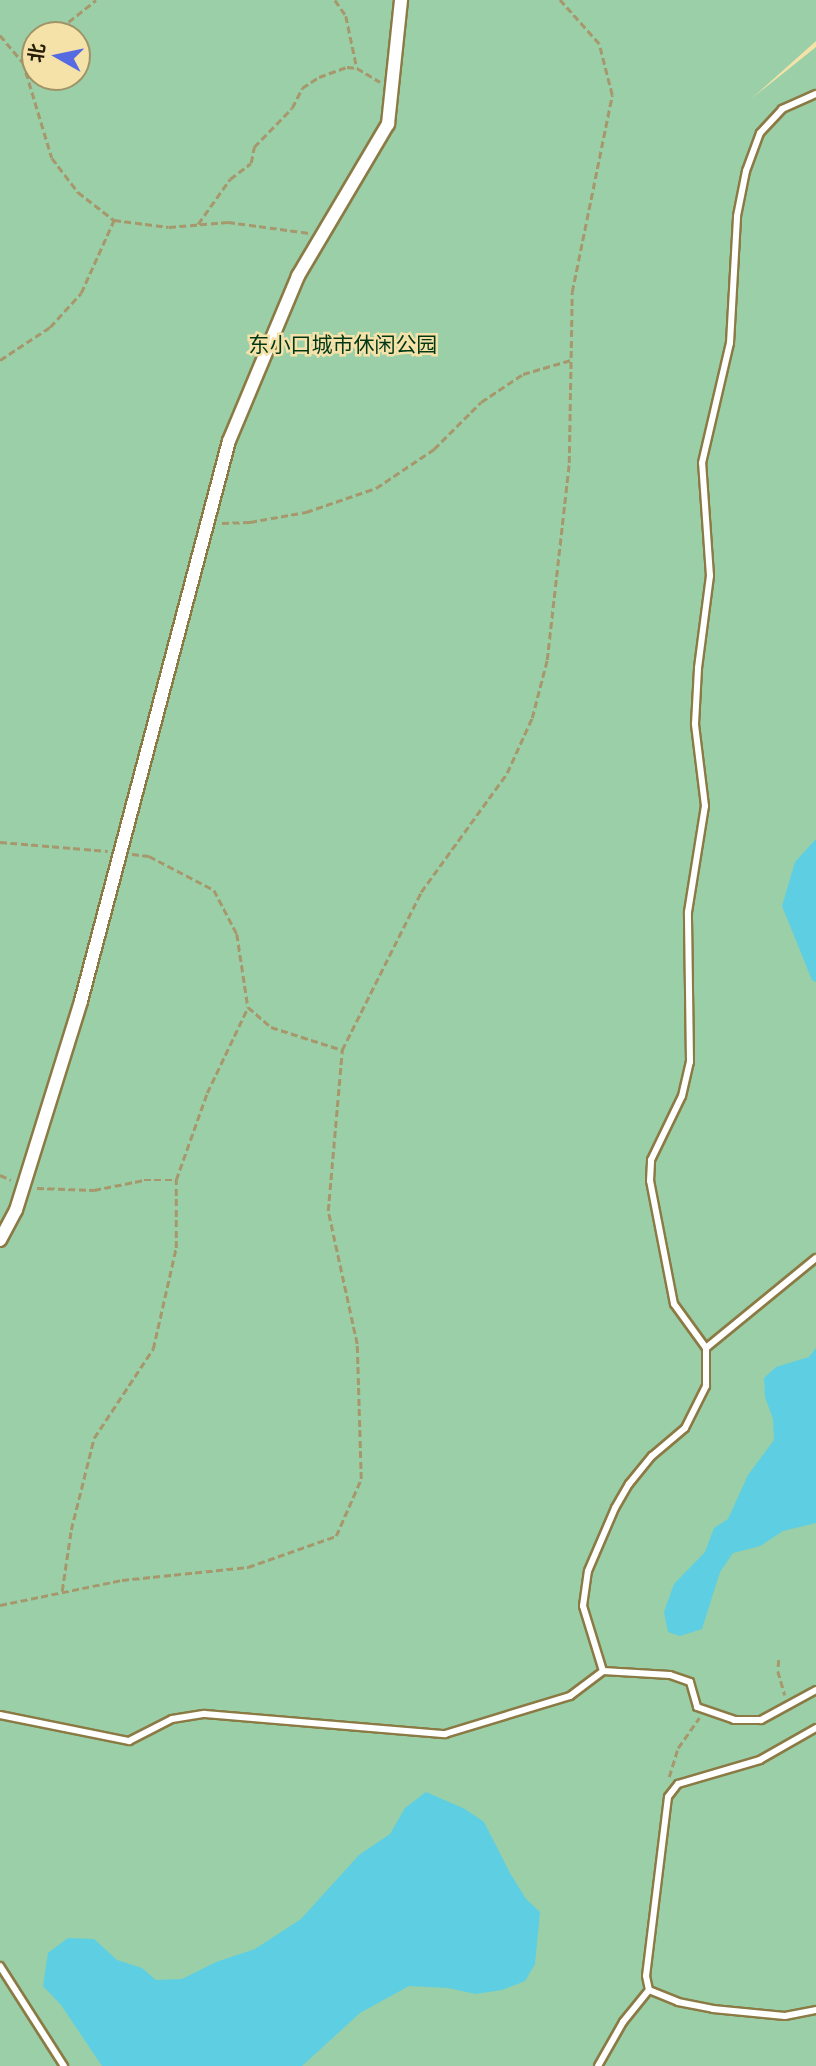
<!DOCTYPE html>
<html>
<head>
<meta charset="utf-8">
<style>
	body { margin:0 }
	#map { position:relative; width:816px; height:2066px; overflow:hidden; background:#f5e2a9; font-family:Montserrat,"Noto Sans SC",sans-serif }
	div>[style] { position:absolute }
	.green>* { inset:0; background:#9acfa7 }
	.water>* { inset:0; background:#5ecee3 }
	.path>* { height:2.5px; margin-top:-1.25px; transform-origin:0; background:repeating-linear-gradient(90deg,#a6986c 0 7px,transparent 0 10.5px) }
	.roads { filter:drop-shadow(2px 0 #8b7a44) drop-shadow(-2px 0 #8b7a44) drop-shadow(0 2px #8b7a44) drop-shadow(0 -2px #8b7a44) }
	.lane>* { height:6px; margin:-3px; padding:0 3px; transform-origin:3px; border-radius:3px; background:#fff }
	.street>* { height:12px; margin:-6px; padding:0 6px; transform-origin:6px; border-radius:6px; background:#fff }
	span { translate:-50% -50%; white-space:nowrap; text-align:center; line-height:1.15; -webkit-text-stroke:5px #f5e2a9; paint-order:stroke }
	.park-label { font-size:21px; color:#003817 }
	.north { position:absolute; left:21px; top:21px; width:70px; height:70px; box-sizing:border-box; background:#f5e2a9; border:2px solid #a19368; border-radius:50%; rotate:279deg; font-size:19px; font-weight:700; line-height:28px; text-align:center; color:#241d07 }
	.north::after { content:''; display:block; margin:auto; width:24px; height:32px; background:#566be1; clip-path:polygon(50% 0,100% 100%,50% 72%,0 100%) }
</style>
</head>
<body>
<div id="map">
	<div class="green">
		<div style="clip-path:polygon(evenodd,0 0,816px 0,816px 41px,751px 99px,816px 47px,816px 2066px,0 2066px,0 0,35px 35px,77px 35px,77px 77px,35px 77px,35px 35px)"></div>
	</div>
	<div class="water">
		<div style="clip-path:polygon(816px 839px,816px 982px,812px 980px,782px 906px,795px 862px)"></div>
		<div style="clip-path:polygon(816px 1348px,816px 1523px,783px 1531px,760px 1546px,733px 1553px,720px 1572px,702px 1629px,680px 1636px,668px 1632px,664px 1612px,674px 1584px,705px 1552px,714px 1528px,728px 1519px,748px 1475px,774px 1440px,773px 1419px,765px 1397px,764px 1378px,776px 1367px,809px 1357px)"></div>
		<div style="clip-path:polygon(426px 1792px,465px 1809px,484px 1822px,510px 1873px,526px 1899px,540px 1912px,535px 1964px,525px 1981px,502px 1990px,476px 1994px,448px 1988px,409px 1986px,360px 2013px,302px 2066px,102px 2066px,61px 2005px,43px 1986px,48px 1953px,68px 1938px,94px 1939px,117px 1960px,142px 1968px,156px 1980px,182px 1979px,216px 1962px,255px 1949px,301px 1919px,359px 1855px,390px 1834px,405px 1808px)"></div>
	</div>
	<div class="path">
		<div style="left:335px;top:0;width:19px;rotate:55deg"></div>
		<div style="left:346px;top:16px;width:53px;rotate:78.1deg"></div>
		<div style="left:357px;top:68px;width:27px;rotate:31deg"></div>
		<div style="left:0;top:35px;width:35px;rotate:50deg"></div>
		<div style="left:23px;top:62px;width:16px;rotate:-43deg"></div>
		<div style="left:52px;top:35px;width:56px;rotate:-38.5deg"></div>
		<div style="left:23px;top:62px;width:100px;rotate:73.2deg"></div>
		<div style="left:52px;top:158px;width:43px;rotate:52.6deg"></div>
		<div style="left:78px;top:192px;width:46px;rotate:37.9deg"></div>
		<div style="left:114px;top:220px;width:55px;rotate:7.3deg"></div>
		<div style="left:169px;top:227px;width:59px;rotate:-4.8deg"></div>
		<div style="left:228px;top:222px;width:82px;rotate:7.7deg"></div>
		<div style="left:198px;top:224px;width:55px;rotate:-54.6deg"></div>
		<div style="left:230px;top:179px;width:26px;rotate:-37deg"></div>
		<div style="left:251px;top:163px;width:16px;rotate:-79deg"></div>
		<div style="left:254px;top:147px;width:54px;rotate:-45.7deg"></div>
		<div style="left:292px;top:108px;width:22px;rotate:-63deg"></div>
		<div style="left:302px;top:88px;width:20px;rotate:-33deg"></div>
		<div style="left:319px;top:77px;width:30px;rotate:-20deg"></div>
		<div style="left:347px;top:67px;width:10px;rotate:6deg"></div>
		<div style="left:0;top:360px;width:60px;rotate:-33.4deg"></div>
		<div style="left:50px;top:327px;width:46px;rotate:-47.6deg"></div>
		<div style="left:81px;top:293px;width:80px;rotate:-65.7deg"></div>
		<div style="left:222px;top:523px;width:28px;rotate:-2deg"></div>
		<div style="left:250px;top:522px;width:57px;rotate:-10.1deg"></div>
		<div style="left:306px;top:512px;width:74px;rotate:-18.9deg"></div>
		<div style="left:376px;top:488px;width:70px;rotate:-33.9deg"></div>
		<div style="left:434px;top:449px;width:66px;rotate:-45deg"></div>
		<div style="left:481px;top:402px;width:50px;rotate:-33.7deg"></div>
		<div style="left:523px;top:374px;width:50px;rotate:-16.3deg"></div>
		<div style="left:0;top:842px;width:108px;rotate:4.8deg"></div>
		<div style="left:132px;top:854px;width:17px;rotate:7deg"></div>
		<div style="left:149px;top:856px;width:73px;rotate:27.6deg"></div>
		<div style="left:214px;top:890px;width:50px;rotate:62.4deg"></div>
		<div style="left:237px;top:934px;width:74px;rotate:81.4deg"></div>
		<div style="left:248px;top:1007px;width:30px;rotate:41deg"></div>
		<div style="left:271px;top:1027px;width:75px;rotate:17.9deg"></div>
		<div style="left:0;top:1175px;width:12px;rotate:24deg"></div>
		<div style="left:37px;top:1188px;width:57px;rotate:2deg"></div>
		<div style="left:94px;top:1190px;width:51px;rotate:-11.3deg"></div>
		<div style="left:144px;top:1180px;width:32px"></div>
		<div style="left:62px;top:1591px;width:62px;rotate:-81.6deg"></div>
		<div style="left:71px;top:1530px;width:95px;rotate:-76deg"></div>
		<div style="left:94px;top:1438px;width:107px;rotate:-56.5deg"></div>
		<div style="left:153px;top:1349px;width:104px;rotate:-77.2deg"></div>
		<div style="left:176px;top:1248px;width:68px;rotate:-90deg"></div>
		<div style="left:176px;top:1180px;width:92px;rotate:-70.4deg"></div>
		<div style="left:207px;top:1093px;width:95px;rotate:-64.5deg"></div>
		<div style="left:0;top:1605px;width:125px;rotate:-11.6deg"></div>
		<div style="left:122px;top:1580px;width:127px;rotate:-5.9deg"></div>
		<div style="left:248px;top:1567px;width:93px;rotate:-19.4deg"></div>
		<div style="left:336px;top:1536px;width:62px;rotate:-66.3deg"></div>
		<div style="left:361px;top:1479px;width:135px;rotate:-91.7deg"></div>
		<div style="left:357px;top:1344px;width:136px;rotate:-102.3deg"></div>
		<div style="left:328px;top:1211px;width:162px;rotate:-85deg"></div>
		<div style="left:342px;top:1050px;width:177px;rotate:-63.4deg"></div>
		<div style="left:421px;top:892px;width:147px;rotate:-54.1deg"></div>
		<div style="left:507px;top:773px;width:60px;rotate:-65.6deg"></div>
		<div style="left:532px;top:718px;width:60px;rotate:-75.5deg"></div>
		<div style="left:547px;top:660px;width:198px;rotate:-83.6deg"></div>
		<div style="left:569px;top:463px;width:171px;rotate:-89deg"></div>
		<div style="left:572px;top:292px;width:201px;rotate:-78.5deg"></div>
		<div style="left:612px;top:95px;width:53px;rotate:-104.3deg"></div>
		<div style="left:599px;top:44px;width:59px;rotate:-131.6deg"></div>
		<div style="left:779px;top:1660px;width:11px;rotate:95deg"></div>
		<div style="left:778px;top:1671px;width:25px;rotate:74deg"></div>
		<div style="left:669px;top:1777px;width:30px;rotate:-73deg"></div>
		<div style="left:678px;top:1748px;width:37px;rotate:-55deg"></div>
	</div>
	<div class="roads">
		<div class="lane">
			<div style="left:706px;top:1348px;width:142px;rotate:-39.3deg"></div>
			<div style="left:603px;top:1671px;width:67px;rotate:3.4deg"></div>
			<div style="left:670px;top:1675px;width:21px;rotate:19deg"></div>
			<div style="left:690px;top:1682px;width:26px;rotate:74deg"></div>
			<div style="left:697px;top:1707px;width:39px;rotate:19deg"></div>
			<div style="left:734px;top:1720px;width:27px"></div>
			<div style="left:761px;top:1720px;width:63px;rotate:-28.6deg"></div>
			<div style="left:0;top:1715px;width:132px;rotate:11.4deg"></div>
			<div style="left:129px;top:1741px;width:48px;rotate:-27.1deg"></div>
			<div style="left:172px;top:1719px;width:33px;rotate:-9deg"></div>
			<div style="left:205px;top:1714px;width:241px;rotate:4.8deg"></div>
			<div style="left:445px;top:1734px;width:131px;rotate:-16.9deg"></div>
			<div style="left:570px;top:1696px;width:41px;rotate:-37.1deg"></div>
			<div style="left:603px;top:1671px;width:68px;rotate:-107.1deg"></div>
			<div style="left:583px;top:1606px;width:35px;rotate:-82deg"></div>
			<div style="left:588px;top:1571px;width:69px;rotate:-66.8deg"></div>
			<div style="left:615px;top:1508px;width:28px;rotate:-60deg"></div>
			<div style="left:629px;top:1484px;width:36px;rotate:-51deg"></div>
			<div style="left:652px;top:1456px;width:43px;rotate:-40.3deg"></div>
			<div style="left:685px;top:1428px;width:47px;rotate:-63.4deg"></div>
			<div style="left:706px;top:1386px;width:38px;rotate:-90deg"></div>
			<div style="left:706px;top:1348px;width:54px;rotate:-126deg"></div>
			<div style="left:674px;top:1304px;width:125px;rotate:-101deg"></div>
			<div style="left:650px;top:1181px;width:21px;rotate:-87deg"></div>
			<div style="left:651px;top:1160px;width:71px;rotate:-64.2deg"></div>
			<div style="left:682px;top:1096px;width:35px;rotate:-77deg"></div>
			<div style="left:690px;top:1062px;width:150px;rotate:-90.8deg"></div>
			<div style="left:688px;top:912px;width:107px;rotate:-80.9deg"></div>
			<div style="left:705px;top:806px;width:83px;rotate:-97deg"></div>
			<div style="left:695px;top:724px;width:56px;rotate:-86.9deg"></div>
			<div style="left:698px;top:668px;width:93px;rotate:-82.6deg"></div>
			<div style="left:710px;top:576px;width:113px;rotate:-94deg"></div>
			<div style="left:702px;top:463px;width:123px;rotate:-76.9deg"></div>
			<div style="left:730px;top:343px;width:127px;rotate:-86.8deg"></div>
			<div style="left:737px;top:216px;width:46px;rotate:-78.7deg"></div>
			<div style="left:746px;top:171px;width:40px;rotate:-69.8deg"></div>
			<div style="left:760px;top:133px;width:33px;rotate:-47deg"></div>
			<div style="left:782px;top:109px;width:37px;rotate:-24deg"></div>
			<div style="left:816px;top:1728px;width:64px;rotate:150.3deg"></div>
			<div style="left:760px;top:1760px;width:85px;rotate:163.7deg"></div>
			<div style="left:678px;top:1784px;width:16px;rotate:128deg"></div>
			<div style="left:668px;top:1797px;width:180px;rotate:97deg"></div>
			<div style="left:646px;top:1976px;width:14px;rotate:78deg"></div>
			<div style="left:649px;top:1990px;width:31px;rotate:22deg"></div>
			<div style="left:678px;top:2002px;width:36px;rotate:11deg"></div>
			<div style="left:713px;top:2009px;width:72px;rotate:5.6deg"></div>
			<div style="left:785px;top:2016px;width:32px;rotate:-11deg"></div>
			<div style="left:0;top:1966px;width:119px;rotate:57.4deg"></div>
			<div style="left:598px;top:2066px;width:51px;rotate:-60.4deg"></div>
			<div style="left:623px;top:2022px;width:41px;rotate:-50.9deg"></div>
		</div>
		<div class="street">
			<div style="left:0;top:1240px;width:34px;rotate:-62deg"></div>
			<div style="left:16px;top:1210px;width:219px;rotate:-72.7deg"></div>
			<div style="left:81px;top:1001px;width:579px;rotate:-75.2deg"></div>
			<div style="left:229px;top:441px;width:179px;rotate:-67.3deg"></div>
			<div style="left:298px;top:276px;width:177px;rotate:-59.4deg"></div>
			<div style="left:388px;top:124px;width:125px;rotate:-84deg"></div>
		</div>
	</div>
	<div class="park-label">
		<span style="left:343px;top:345px">东小口城市休闲公园</span>
	</div>
	<div class="north">北</div>
</div>
</body>
</html>
